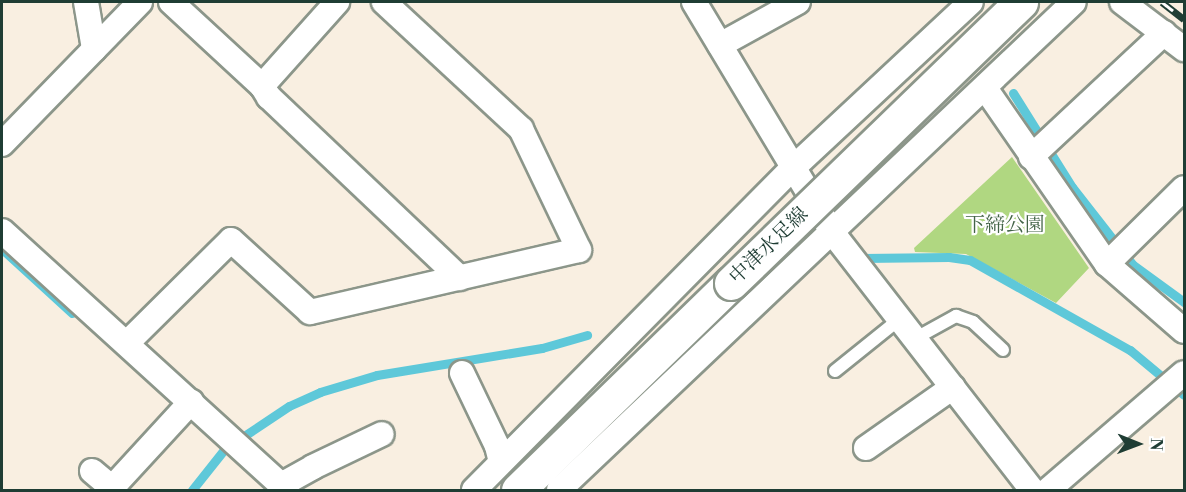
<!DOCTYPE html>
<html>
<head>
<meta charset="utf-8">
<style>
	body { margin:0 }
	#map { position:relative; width:1186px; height:492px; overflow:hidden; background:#f9efe1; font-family:"Libre Bodoni","Noto Serif JP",serif }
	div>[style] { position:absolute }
	.green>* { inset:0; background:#b0d781 }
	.stream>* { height:9px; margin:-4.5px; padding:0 4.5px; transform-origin:4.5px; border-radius:4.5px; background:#5ec8d9 }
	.roads { filter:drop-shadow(2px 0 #8c968a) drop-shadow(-2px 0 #8c968a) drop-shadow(0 2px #8c968a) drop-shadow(0 -2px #8c968a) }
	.lane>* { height:12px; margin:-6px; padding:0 6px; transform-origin:6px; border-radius:6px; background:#fff }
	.street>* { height:24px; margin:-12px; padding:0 12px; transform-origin:12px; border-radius:12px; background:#fff }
	.secondary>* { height:33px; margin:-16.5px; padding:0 16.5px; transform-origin:16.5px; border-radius:16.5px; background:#fff }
	.rail>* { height:7px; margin-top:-3.5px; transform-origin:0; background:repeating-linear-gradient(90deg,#fff 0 14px,#1f3d34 0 28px); box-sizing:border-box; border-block:2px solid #1f3d34 }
	.bridges { filter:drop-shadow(2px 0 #8c968a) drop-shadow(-2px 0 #8c968a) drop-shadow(0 2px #8c968a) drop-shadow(0 -2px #8c968a) }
	.secondary-bridge>* { height:33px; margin:-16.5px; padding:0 16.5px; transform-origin:16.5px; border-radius:16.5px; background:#fff }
	span { translate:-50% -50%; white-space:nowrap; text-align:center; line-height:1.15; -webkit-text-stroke:4.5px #fff; paint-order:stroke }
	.park-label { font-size:20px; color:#436447 }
	.street-label { font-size:20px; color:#1f3d34 }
	.frame { position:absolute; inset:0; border:3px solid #1f3d34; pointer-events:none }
	.north { position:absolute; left:1108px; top:414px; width:60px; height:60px; -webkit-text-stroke:4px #fff; paint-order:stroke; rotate:91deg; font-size:16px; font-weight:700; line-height:24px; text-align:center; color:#1f3d34 }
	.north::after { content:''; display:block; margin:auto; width:21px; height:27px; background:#1f3d34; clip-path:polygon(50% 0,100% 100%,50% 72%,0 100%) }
</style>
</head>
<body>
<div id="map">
	<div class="green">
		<div style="clip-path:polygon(1012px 157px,1089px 268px,1056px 303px,966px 254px,915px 252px,914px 248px)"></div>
	</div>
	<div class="stream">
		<div style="left:1013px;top:93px;width:111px;rotate:57.9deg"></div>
		<div style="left:1072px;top:187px;width:99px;rotate:52deg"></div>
		<div style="left:1133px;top:265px;width:63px;rotate:36deg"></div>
		<div style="left:2px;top:249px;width:95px;rotate:42.4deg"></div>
		<div style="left:862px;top:258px;width:87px;rotate:-0.7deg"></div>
		<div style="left:949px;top:257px;width:21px;rotate:8deg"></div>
		<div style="left:970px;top:260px;width:184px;rotate:29.4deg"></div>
		<div style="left:1130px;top:350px;width:70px;rotate:39.8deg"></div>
		<div style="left:244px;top:436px;width:54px;rotate:-33.7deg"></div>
		<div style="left:289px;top:406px;width:34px;rotate:-24deg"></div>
		<div style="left:320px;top:392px;width:59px;rotate:-16.6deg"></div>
		<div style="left:377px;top:375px;width:167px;rotate:-9.3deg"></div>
		<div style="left:542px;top:348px;width:47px;rotate:-16.1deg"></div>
		<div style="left:192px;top:490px;width:50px;rotate:-51.5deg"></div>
	</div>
	<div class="roads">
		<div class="lane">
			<div style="left:916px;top:338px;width:46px;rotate:-28.8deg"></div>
			<div style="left:956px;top:316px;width:18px;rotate:19deg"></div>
			<div style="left:973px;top:322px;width:41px;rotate:43deg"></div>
			<div style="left:835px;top:371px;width:85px;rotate:-38.8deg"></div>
		</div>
		<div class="street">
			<div style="left:86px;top:2px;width:48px;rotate:80.3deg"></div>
			<div style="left:171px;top:2px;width:124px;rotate:42.7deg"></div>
			<div style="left:262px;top:86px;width:113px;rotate:-48.2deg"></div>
			<div style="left:694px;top:2px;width:268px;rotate:59deg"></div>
			<div style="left:832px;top:232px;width:326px;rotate:52.2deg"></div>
			<div style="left:1122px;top:2px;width:78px;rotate:37.2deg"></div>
			<div style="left:720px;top:45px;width:89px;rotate:-28.9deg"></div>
			<div style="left:262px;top:86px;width:13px;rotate:58deg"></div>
			<div style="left:269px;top:97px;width:263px;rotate:43.5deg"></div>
			<div style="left:985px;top:88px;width:214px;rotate:55.3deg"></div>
			<div style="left:1107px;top:264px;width:102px;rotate:41deg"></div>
			<div style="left:2px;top:144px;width:198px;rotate:-45.8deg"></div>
			<div style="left:1031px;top:157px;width:182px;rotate:-43deg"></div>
			<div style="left:2px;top:231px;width:385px;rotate:42.3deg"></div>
			<div style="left:1107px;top:264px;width:108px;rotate:-44.6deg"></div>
			<div style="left:127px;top:343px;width:146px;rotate:-44.7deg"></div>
			<div style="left:231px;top:240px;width:107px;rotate:42.3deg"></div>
			<div style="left:310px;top:312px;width:276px;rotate:-13deg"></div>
			<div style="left:579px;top:250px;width:134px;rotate:-115.6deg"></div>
			<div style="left:521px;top:129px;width:187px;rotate:-137.2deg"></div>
			<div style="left:462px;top:373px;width:81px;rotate:64.4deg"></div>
			<div style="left:497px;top:446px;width:16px;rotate:76deg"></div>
			<div style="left:866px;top:448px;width:106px;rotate:-35deg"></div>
			<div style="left:92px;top:471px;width:26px;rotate:40deg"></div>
			<div style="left:281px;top:485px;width:37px;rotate:-29deg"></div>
			<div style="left:313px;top:467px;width:76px;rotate:-25.6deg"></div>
			<div style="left:110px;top:490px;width:120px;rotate:-47.4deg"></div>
			<div style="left:474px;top:490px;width:453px;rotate:-45.3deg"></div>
			<div style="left:793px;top:168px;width:243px;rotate:-43deg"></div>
			<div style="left:559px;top:490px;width:709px;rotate:-43.46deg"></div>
			<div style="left:1048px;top:490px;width:179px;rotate:-40.7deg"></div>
		</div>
		<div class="secondary">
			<div style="left:518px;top:490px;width:297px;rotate:-44.2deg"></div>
		</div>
	</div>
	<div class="rail">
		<div style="left:1162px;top:2px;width:28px;rotate:38deg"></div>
	</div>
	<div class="bridges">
		<div class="secondary-bridge">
			<div style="left:731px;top:283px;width:404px;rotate:-44.1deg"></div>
		</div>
	</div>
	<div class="park-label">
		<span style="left:1005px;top:225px">下締公園</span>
	</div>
	<div class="street-label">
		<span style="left:769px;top:246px;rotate:-44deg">中津水足線</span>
	</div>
	<div class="frame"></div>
	<div class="north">N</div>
</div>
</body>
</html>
